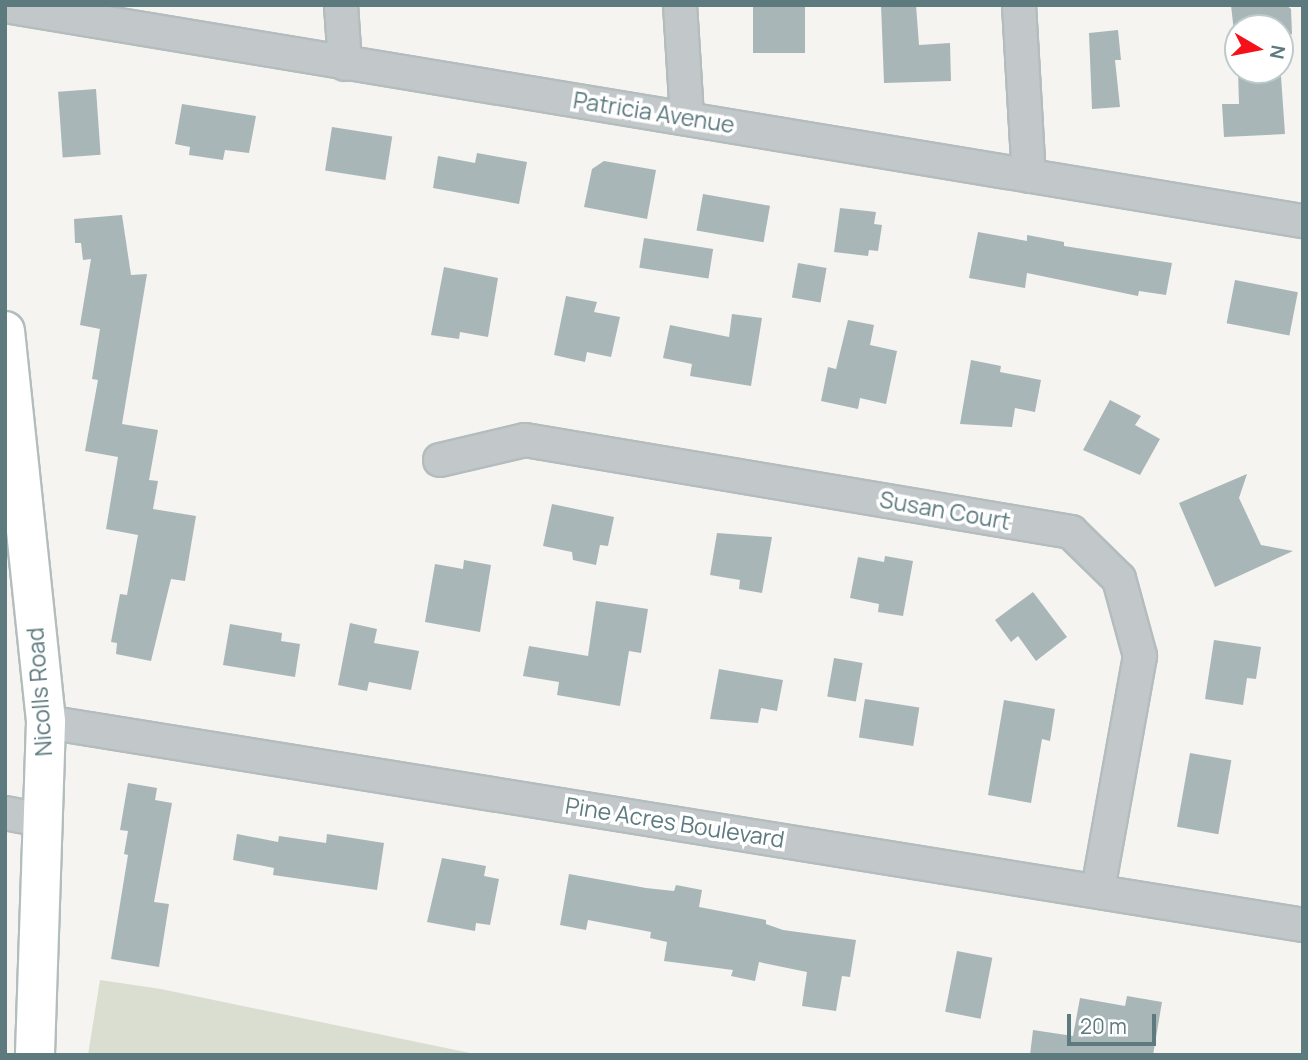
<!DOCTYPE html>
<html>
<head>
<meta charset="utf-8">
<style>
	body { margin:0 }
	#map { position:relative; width:1308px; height:1060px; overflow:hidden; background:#f5f4f1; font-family:Manrope,sans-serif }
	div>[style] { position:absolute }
	.green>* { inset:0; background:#daded1 }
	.building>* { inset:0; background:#a8b6b7; transform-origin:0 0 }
	.roads { filter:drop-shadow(2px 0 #b4bdbe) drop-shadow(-2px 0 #b4bdbe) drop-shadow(0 2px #b4bdbe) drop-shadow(0 -2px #b4bdbe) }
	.street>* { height:32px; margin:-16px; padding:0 16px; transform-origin:16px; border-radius:16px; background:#c2c8ca }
	.secondary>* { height:38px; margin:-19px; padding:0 19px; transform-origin:19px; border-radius:19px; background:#fff }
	span { translate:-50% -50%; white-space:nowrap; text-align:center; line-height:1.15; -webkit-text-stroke:7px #fff; paint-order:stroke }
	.street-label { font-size:23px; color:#5d7a7f }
	.frame { position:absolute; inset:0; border:7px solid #5d7a7f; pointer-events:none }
	.north { position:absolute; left:1224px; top:14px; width:70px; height:70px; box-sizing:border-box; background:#fff; border:2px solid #becacc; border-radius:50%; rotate:100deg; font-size:19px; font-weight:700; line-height:28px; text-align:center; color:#5d7a7f }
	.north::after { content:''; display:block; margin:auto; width:24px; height:32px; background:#f6111a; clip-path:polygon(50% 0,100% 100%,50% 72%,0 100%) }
	.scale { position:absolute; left:1067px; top:1014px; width:89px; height:32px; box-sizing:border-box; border:4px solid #5d7a7f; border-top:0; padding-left:9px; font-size:21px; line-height:24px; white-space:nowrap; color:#5d7a7f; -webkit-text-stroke:5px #fff; paint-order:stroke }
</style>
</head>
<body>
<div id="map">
	<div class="green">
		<div style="clip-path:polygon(100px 980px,161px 989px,480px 1055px,88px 1055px)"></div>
	</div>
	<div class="building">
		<div style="left:753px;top:5px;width:52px;height:48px"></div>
		<div style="clip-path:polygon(881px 5px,916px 5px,919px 45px,950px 43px,951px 81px,884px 83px)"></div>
		<div style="clip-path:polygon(1231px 5px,1286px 5px,1291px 9px,1292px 34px,1280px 39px,1280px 28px,1238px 28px,1238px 68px)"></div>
		<div style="clip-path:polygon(1118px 30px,1121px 60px,1115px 60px,1120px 107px,1092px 109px,1089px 33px)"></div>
		<div style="clip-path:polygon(1280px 62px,1285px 134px,1224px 137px,1222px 104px,1239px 104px,1238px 70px,1280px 70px)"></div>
		<div style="left:96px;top:89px;width:66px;height:38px;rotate:86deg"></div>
		<div style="clip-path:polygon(182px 104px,256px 116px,249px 153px,225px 150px,223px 160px,189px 155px,190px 147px,175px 144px)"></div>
		<div style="left:332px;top:127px;width:61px;height:44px;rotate:9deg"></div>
		<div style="clip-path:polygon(477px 153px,527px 162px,519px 204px,433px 188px,438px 156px,475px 163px)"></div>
		<div style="clip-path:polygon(604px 161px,656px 170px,647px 219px,584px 207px,592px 169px)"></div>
		<div style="left:703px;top:194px;width:68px;height:37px;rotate:10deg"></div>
		<div style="clip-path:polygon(840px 208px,876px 212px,874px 224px,882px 225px,878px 251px,869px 250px,868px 256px,834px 252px)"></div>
		<div style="clip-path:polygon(122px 215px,131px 275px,147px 274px,122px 424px,158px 430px,149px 480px,158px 481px,153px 509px,196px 516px,185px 581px,171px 579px,151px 661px,116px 654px,117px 643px,111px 642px,120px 594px,127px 595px,138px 535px,106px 529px,118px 457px,85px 451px,98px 380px,92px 379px,100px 329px,80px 325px,91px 259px,83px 260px,81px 243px,75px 243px,74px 219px)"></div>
		<div style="clip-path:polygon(978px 232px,1027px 241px,1027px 235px,1064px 242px,1064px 246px,1172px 263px,1166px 295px,1139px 291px,1138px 296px,1027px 273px,1025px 288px,969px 278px)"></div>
		<div style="left:644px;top:238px;width:70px;height:30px;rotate:9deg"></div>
		<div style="left:798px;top:263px;width:29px;height:35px;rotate:10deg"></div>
		<div style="clip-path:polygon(444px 267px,498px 278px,488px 337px,460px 332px,459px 339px,431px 335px)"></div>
		<div style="left:1235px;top:280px;width:64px;height:44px;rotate:11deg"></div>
		<div style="clip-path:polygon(566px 296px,597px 302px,594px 312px,620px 317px,611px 357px,587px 352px,585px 362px,554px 355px)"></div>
		<div style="clip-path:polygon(732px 314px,762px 318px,751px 386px,690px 376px,692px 364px,663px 358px,670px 325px,729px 337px)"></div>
		<div style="clip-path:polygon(848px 320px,874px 325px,870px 345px,897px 351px,886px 404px,860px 398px,858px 409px,821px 401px,828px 367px,836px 369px)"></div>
		<div style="clip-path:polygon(971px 360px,1001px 366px,1000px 372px,1041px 380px,1035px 412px,1015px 408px,1012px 427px,960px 424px)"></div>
		<div style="clip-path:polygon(1110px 400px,1141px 416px,1135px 425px,1160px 439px,1140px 475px,1083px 450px)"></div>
		<div style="clip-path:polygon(1247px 474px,1239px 498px,1261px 545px,1293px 551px,1215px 587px,1179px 503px)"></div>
		<div style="clip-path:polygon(552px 504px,614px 517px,608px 546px,600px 545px,596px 565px,573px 560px,572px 552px,543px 546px)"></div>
		<div style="clip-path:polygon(717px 533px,772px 537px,762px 593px,739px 589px,740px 580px,710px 575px)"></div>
		<div style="clip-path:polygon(885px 556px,913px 561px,903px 616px,878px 612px,879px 604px,850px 598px,858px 557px,884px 562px)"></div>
		<div style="clip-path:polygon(464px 560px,491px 565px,480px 632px,425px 622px,435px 564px,463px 569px)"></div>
		<div style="clip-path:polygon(1033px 592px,1067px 637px,1036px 661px,1018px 636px,1011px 642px,995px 620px)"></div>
		<div style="clip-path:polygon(596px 601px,648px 609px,641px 653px,629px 651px,620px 706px,557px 695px,559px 682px,523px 676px,529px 646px,588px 656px)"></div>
		<div style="clip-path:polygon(350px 623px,377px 629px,374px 643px,419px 651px,411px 690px,369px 682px,367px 691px,338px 685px)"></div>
		<div style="clip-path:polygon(230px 624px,282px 633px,281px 641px,300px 644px,295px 677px,223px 665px)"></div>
		<div style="clip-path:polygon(1214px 640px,1261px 647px,1256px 679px,1247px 678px,1243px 705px,1205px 699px)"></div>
		<div style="left:834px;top:658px;width:29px;height:39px;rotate:10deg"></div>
		<div style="clip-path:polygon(719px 669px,783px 680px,777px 711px,761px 708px,758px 723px,710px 719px)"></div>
		<div style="left:865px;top:699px;width:55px;height:39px;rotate:9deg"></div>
		<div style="clip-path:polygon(1004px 700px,1055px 709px,1050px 741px,1042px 739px,1031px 803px,988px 795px)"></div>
		<div style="left:1190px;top:753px;width:42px;height:75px;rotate:10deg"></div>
		<div style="clip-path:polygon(128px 783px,157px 788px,155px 800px,172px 803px,154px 902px,169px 904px,159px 967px,111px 959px,128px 855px,124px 854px,128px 831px,120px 830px)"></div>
		<div style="clip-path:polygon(237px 834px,278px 842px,279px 836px,326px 843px,327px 834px,384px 843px,377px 890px,273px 875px,274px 868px,233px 860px)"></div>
		<div style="clip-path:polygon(442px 858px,486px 866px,484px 876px,499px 879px,490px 925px,476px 923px,475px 931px,427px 922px)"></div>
		<div style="clip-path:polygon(569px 874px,646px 888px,674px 891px,676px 885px,702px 890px,699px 907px,766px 920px,766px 924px,783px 930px,856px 940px,850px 977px,842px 976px,836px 1011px,802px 1006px,807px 972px,759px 962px,755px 981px,731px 976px,733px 970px,664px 961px,667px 942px,650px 938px,651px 932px,588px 920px,586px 930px,560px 925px)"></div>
		<div style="left:957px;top:951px;width:36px;height:62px;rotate:11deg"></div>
		<div style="clip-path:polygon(1127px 996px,1162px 1002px,1153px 1055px,1030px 1055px,1033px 1030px,1073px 1036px,1080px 998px,1125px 1006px)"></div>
	</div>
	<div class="roads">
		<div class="street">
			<div style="left:341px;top:5px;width:59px;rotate:86.1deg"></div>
			<div style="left:680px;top:5px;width:111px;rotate:86.4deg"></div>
			<div style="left:1019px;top:5px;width:171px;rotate:86.7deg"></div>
			<div style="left:5px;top:6px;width:1316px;rotate:9.41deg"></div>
			<div style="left:440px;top:460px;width:87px;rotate:-13.2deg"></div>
			<div style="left:525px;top:440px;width:554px;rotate:9.56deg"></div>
			<div style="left:1071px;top:532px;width:67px;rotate:44.4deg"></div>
			<div style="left:1119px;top:579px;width:80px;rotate:74.7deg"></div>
			<div style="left:1140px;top:656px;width:238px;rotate:100.2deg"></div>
			<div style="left:46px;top:722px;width:1273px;rotate:9.17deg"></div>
			<div style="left:5px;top:813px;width:38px;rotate:11deg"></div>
		</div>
		<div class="secondary">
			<div style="left:5px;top:331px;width:393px;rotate:84deg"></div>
			<div style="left:46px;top:722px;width:333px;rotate:91.9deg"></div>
		</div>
	</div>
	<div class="street-label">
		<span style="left:654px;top:112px;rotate:9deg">Patricia Avenue</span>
		<span style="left:945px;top:510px;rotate:10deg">Susan Court</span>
		<span style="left:39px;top:692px;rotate:-94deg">Nicolls Road</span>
		<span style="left:675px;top:822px;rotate:9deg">Pine Acres Boulevard</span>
	</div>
	<div class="frame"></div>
	<div class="north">N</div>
	<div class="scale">20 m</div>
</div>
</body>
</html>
